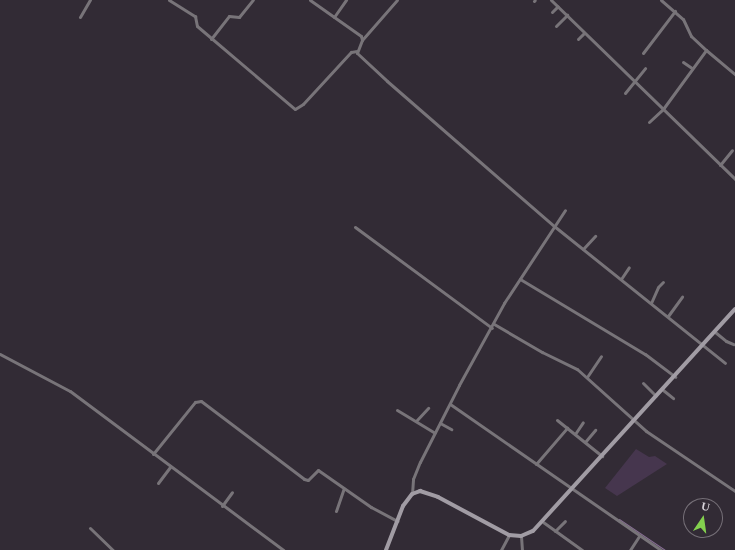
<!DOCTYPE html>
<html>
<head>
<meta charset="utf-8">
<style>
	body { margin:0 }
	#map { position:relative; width:735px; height:550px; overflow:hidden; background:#322b35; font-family:Spectral,serif }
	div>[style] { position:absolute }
	.green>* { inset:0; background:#46364e }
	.stream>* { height:1px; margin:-0.5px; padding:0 0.5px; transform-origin:0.5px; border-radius:0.5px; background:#876d94 }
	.street>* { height:3px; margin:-1.5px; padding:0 1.5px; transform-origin:1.5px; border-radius:1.5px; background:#787479 }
	.secondary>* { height:4px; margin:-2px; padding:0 2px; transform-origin:2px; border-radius:2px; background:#a19ca4 }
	span { translate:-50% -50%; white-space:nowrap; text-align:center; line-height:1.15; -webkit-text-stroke:4px #322b35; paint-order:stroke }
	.north { position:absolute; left:683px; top:498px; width:40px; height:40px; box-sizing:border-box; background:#322b35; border:1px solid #756f77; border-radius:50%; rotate:13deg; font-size:11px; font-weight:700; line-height:16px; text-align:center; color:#d9d4db }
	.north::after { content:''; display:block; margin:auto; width:14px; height:18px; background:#83d04e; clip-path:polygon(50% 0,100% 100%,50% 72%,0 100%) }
</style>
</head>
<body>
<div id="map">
	<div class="green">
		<div style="clip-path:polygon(636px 449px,649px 457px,655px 456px,667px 464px,617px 496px,605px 488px)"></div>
	</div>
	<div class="stream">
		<div style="left:619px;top:519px;width:55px;rotate:34deg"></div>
	</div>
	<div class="street">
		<div style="left:169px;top:0;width:31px;rotate:32deg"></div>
		<div style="left:195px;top:16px;width:10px;rotate:79deg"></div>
		<div style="left:197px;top:26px;width:128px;rotate:40.3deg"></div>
		<div style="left:295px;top:109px;width:9px;rotate:-32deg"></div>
		<div style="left:303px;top:104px;width:71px;rotate:-47.3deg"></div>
		<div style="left:351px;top:52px;width:6px;rotate:-9deg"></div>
		<div style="left:310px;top:0;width:62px;rotate:35.2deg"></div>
		<div style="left:361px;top:36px;width:4px;rotate:76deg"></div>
		<div style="left:362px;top:40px;width:14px;rotate:111deg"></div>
		<div style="left:357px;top:53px;width:41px;rotate:43deg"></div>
		<div style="left:387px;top:81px;width:221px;rotate:41deg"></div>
		<div style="left:554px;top:226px;width:219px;rotate:38.7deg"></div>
		<div style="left:551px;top:0;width:257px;rotate:44.2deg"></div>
		<div style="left:661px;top:0;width:29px;rotate:41deg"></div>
		<div style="left:683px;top:19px;width:19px;rotate:65deg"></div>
		<div style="left:691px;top:36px;width:21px;rotate:43deg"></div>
		<div style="left:534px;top:1px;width:1px;rotate:-45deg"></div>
		<div style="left:552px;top:12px;width:8px;rotate:-45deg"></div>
		<div style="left:80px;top:17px;width:20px;rotate:-60deg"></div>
		<div style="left:334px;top:17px;width:21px;rotate:-55deg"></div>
		<div style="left:556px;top:26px;width:16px;rotate:-45deg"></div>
		<div style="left:211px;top:39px;width:29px;rotate:-52deg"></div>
		<div style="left:229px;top:16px;width:10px;rotate:6deg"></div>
		<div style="left:239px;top:17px;width:22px;rotate:-51deg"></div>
		<div style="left:578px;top:39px;width:8px;rotate:-45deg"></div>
		<div style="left:362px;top:40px;width:53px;rotate:-48.8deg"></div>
		<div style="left:643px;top:53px;width:53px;rotate:-52.7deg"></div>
		<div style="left:683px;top:62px;width:11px;rotate:34deg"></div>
		<div style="left:625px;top:93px;width:32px;rotate:-51deg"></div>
		<div style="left:649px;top:122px;width:19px;rotate:-43deg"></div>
		<div style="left:663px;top:109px;width:73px;rotate:-53.9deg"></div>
		<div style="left:706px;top:50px;width:38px;rotate:40deg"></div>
		<div style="left:720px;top:165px;width:19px;rotate:-51deg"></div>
		<div style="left:355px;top:227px;width:170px;rotate:36.4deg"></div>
		<div style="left:583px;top:249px;width:18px;rotate:-47deg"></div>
		<div style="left:520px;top:279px;width:146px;rotate:31deg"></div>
		<div style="left:645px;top:354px;width:38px;rotate:37deg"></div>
		<div style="left:621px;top:279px;width:14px;rotate:-56deg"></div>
		<div style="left:651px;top:303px;width:17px;rotate:-66deg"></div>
		<div style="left:658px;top:287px;width:7px;rotate:-45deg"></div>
		<div style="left:668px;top:316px;width:24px;rotate:-54deg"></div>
		<div style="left:494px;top:324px;width:56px;rotate:30.3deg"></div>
		<div style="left:542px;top:352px;width:39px;rotate:26deg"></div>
		<div style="left:577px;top:369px;width:93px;rotate:41.9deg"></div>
		<div style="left:646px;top:431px;width:107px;rotate:34deg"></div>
		<div style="left:715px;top:332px;width:14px;rotate:39deg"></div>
		<div style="left:726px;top:341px;width:8px;rotate:23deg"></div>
		<div style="left:0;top:354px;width:79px;rotate:27.9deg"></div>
		<div style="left:70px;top:391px;width:266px;rotate:36.7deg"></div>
		<div style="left:587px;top:377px;width:25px;rotate:-56deg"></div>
		<div style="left:643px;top:383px;width:18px;rotate:45deg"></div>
		<div style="left:663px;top:390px;width:13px;rotate:39deg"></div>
		<div style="left:450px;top:404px;width:257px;rotate:34.7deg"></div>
		<div style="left:397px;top:410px;width:44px;rotate:31.2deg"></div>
		<div style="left:557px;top:420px;width:58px;rotate:38.7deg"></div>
		<div style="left:416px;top:421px;width:18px;rotate:-47deg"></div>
		<div style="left:440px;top:423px;width:13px;rotate:29deg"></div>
		<div style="left:575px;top:434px;width:14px;rotate:-56deg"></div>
		<div style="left:585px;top:442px;width:16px;rotate:-50deg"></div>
		<div style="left:153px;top:454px;width:67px;rotate:-51.1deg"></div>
		<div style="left:195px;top:402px;width:6px;rotate:-9deg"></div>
		<div style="left:201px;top:401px;width:129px;rotate:37.1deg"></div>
		<div style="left:304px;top:479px;width:4px;rotate:14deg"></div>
		<div style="left:308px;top:480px;width:14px;rotate:-45deg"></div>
		<div style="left:318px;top:470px;width:65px;rotate:34.9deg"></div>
		<div style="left:371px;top:507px;width:30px;rotate:28deg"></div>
		<div style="left:536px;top:464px;width:48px;rotate:-49.3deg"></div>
		<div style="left:158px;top:483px;width:20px;rotate:-53deg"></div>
		<div style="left:412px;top:494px;width:15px;rotate:-86deg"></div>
		<div style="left:413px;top:479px;width:18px;rotate:-68deg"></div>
		<div style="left:420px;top:462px;width:86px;rotate:-63.1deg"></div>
		<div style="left:459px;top:385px;width:94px;rotate:-61.2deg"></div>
		<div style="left:504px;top:303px;width:111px;rotate:-56.7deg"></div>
		<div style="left:222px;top:506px;width:17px;rotate:-54deg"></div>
		<div style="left:336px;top:511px;width:24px;rotate:-71deg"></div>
		<div style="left:543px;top:522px;width:48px;rotate:35.7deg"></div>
		<div style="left:90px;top:528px;width:32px;rotate:44deg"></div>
		<div style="left:555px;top:531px;width:14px;rotate:-45deg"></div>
		<div style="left:521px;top:536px;width:14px;rotate:86deg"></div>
		<div style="left:501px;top:550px;width:17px;rotate:-62deg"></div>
		<div style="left:630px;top:550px;width:17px;rotate:-57deg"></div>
	</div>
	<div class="secondary">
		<div style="left:386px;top:550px;width:47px;rotate:-68.9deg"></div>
		<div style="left:403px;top:506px;width:15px;rotate:-53deg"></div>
		<div style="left:412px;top:494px;width:9px;rotate:-21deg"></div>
		<div style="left:420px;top:491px;width:19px;rotate:18deg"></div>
		<div style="left:438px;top:497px;width:81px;rotate:28.2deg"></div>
		<div style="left:509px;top:535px;width:12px;rotate:5deg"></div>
		<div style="left:521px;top:536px;width:13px;rotate:-23deg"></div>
		<div style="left:533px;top:531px;width:300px;rotate:-47.7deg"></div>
	</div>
	<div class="north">U</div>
</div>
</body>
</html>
